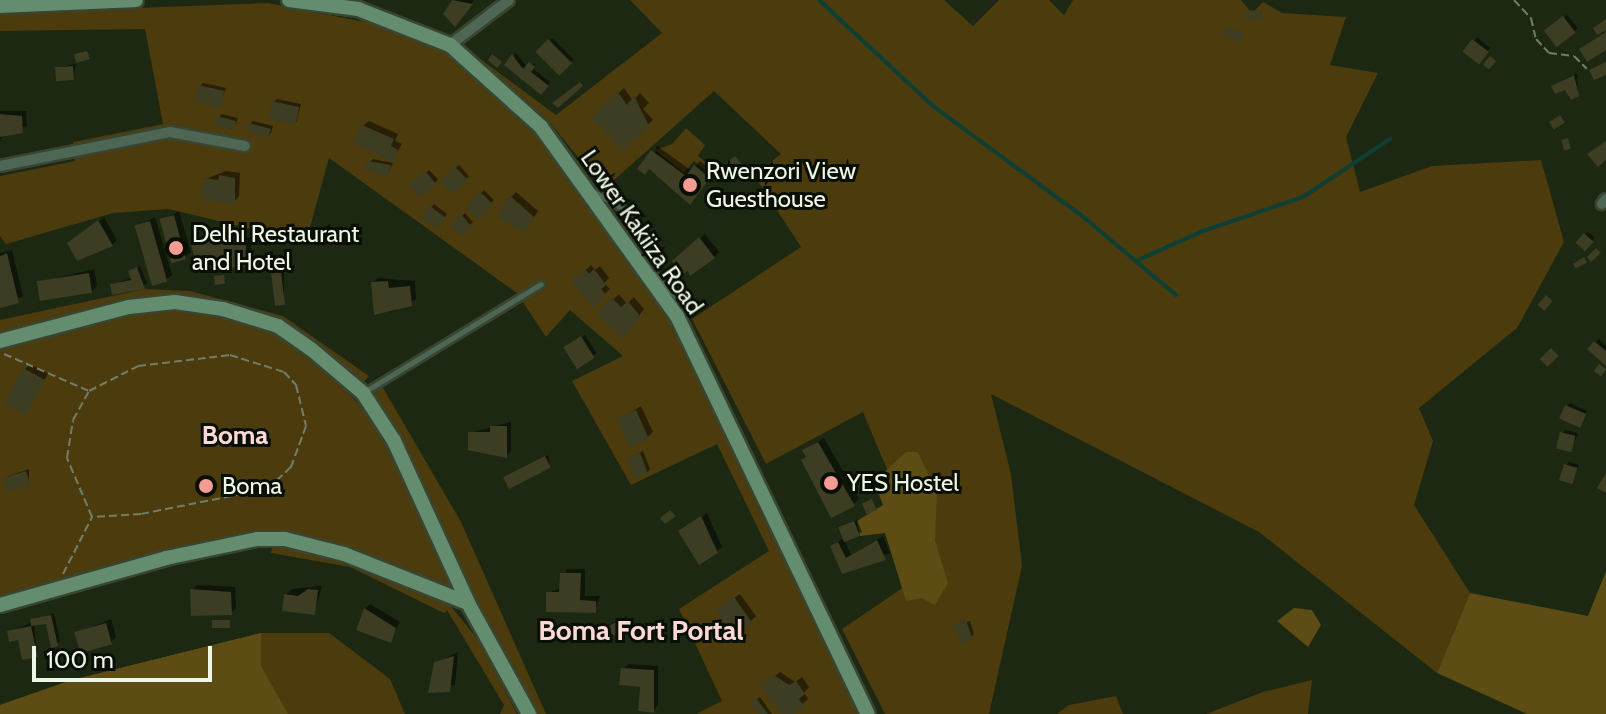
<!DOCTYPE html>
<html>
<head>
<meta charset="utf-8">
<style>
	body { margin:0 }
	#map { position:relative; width:1606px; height:714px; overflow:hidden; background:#1c2812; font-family:Cabin,sans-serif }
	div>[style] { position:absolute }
	.green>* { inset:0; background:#4b3b0d }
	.forest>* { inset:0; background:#5e4c15 }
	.shadow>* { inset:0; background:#0007; transform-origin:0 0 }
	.stream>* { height:4px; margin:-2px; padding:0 2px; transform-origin:2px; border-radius:2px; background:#0d3f34 }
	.building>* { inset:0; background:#3c3d23; transform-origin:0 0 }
	.path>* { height:2px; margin-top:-1px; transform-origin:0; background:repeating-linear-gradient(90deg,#727d6a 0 8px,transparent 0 12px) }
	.roads { filter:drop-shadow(2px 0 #394530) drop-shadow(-2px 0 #394530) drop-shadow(0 2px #394530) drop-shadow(0 -2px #394530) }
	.service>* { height:5px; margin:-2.5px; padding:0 2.5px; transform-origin:2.5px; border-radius:2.5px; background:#4e6755 }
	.minor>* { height:10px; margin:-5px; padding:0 5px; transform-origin:5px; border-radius:5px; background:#4e6755 }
	.secondary>* { height:14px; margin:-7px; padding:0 7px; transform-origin:7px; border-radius:7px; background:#648d70 }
	.dots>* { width:22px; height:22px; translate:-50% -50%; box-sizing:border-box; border:4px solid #0a0f06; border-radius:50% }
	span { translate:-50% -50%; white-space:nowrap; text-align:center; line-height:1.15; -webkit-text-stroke:6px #0a0f06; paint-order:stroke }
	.poi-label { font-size:24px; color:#eef6e8 }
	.left { translate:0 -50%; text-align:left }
	.street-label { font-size:24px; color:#eef6e8 }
	.neighbourhood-label { font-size:26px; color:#fcd9d5; font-weight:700 }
	.quarter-label { font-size:28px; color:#fcd9d5; font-weight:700 }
	.scale { position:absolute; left:32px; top:646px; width:180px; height:36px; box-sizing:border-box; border:4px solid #eef6e8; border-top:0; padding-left:10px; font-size:24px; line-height:28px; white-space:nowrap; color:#eef6e8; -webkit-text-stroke:6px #0a0f06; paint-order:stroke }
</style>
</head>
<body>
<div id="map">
	<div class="green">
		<div style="clip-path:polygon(630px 0,944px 0,973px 26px,999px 0,1049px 0,1064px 15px,1073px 0,1241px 0,1252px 13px,1263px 2px,1282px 13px,1346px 17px,1330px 65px,1378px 73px,1346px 137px,1360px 192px,1432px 166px,1541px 160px,1564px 242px,1517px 328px,1419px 408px,1433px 441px,1414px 505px,1470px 593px,1437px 673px,1259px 532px,991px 394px,1011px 474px,1022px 566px,989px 714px,885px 714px,842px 629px,929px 570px,863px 412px,766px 464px,692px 319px,801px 247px,754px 175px,781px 154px,714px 91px,604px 189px,547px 119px,471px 52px,556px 115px,662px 33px)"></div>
		<div style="clip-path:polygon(268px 3px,370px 23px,445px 50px,471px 67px,578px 178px,679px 331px,864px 714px,696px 714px,722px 701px,679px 609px,769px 551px,717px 444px,631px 485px,572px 381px,623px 356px,570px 310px,546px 337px,517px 293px,329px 158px,306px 242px,169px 209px,113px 213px,6px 244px,0 236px,0 176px,75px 161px,73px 142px,163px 124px,145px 29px,0 31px,0 13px)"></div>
		<div style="clip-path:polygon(686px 128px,705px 145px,698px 156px,712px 168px,708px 173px,694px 161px,684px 173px,655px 150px,672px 144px)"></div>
		<div style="clip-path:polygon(145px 289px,190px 291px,283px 316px,369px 376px,361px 385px,282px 326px,173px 298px,126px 300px,0 336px,0 320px)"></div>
		<div style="clip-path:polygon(177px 305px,275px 331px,308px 351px,390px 437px,457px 598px,420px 581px,261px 539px,0 605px,0 347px,127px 308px)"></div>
		<div style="clip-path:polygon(382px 386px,461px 522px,546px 714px,530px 714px,367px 396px)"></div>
		<div style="clip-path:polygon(273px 542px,345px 558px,417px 584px,450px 605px,480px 642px,517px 714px,500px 714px,504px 705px,447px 610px,444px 613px,350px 567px,271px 553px)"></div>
		<div style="clip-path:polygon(261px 633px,329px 633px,390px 679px,405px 714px,0 714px,0 705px,68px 681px)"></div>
		<div style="clip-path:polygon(1312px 680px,1308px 714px,1206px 714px,1263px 692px)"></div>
		<div style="clip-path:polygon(1116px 696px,1123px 714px,1057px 714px,1069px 705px)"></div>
	</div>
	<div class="forest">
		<div style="clip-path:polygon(906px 452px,918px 452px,937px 494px,935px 541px,948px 583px,935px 605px,922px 598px,906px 601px,885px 533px,860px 536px,857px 521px,883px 505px,874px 482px)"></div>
		<div style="clip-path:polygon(1606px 571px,1606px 714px,1527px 714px,1437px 673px,1470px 593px,1588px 616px)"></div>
		<div style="clip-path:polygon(1294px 608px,1312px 610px,1321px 625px,1308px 647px,1277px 621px)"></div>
		<div style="clip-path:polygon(261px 633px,261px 666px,288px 714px,0 714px,0 705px,72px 680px)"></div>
	</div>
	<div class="shadow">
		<div style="clip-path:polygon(454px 0,474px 0,458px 22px,446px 13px)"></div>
		<div style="left:1567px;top:15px;width:17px;height:26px;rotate:50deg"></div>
		<div style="left:1477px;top:37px;width:17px;height:18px;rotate:40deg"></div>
		<div style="left:552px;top:38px;width:30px;height:20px;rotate:45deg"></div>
		<div style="clip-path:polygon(516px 53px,527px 67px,536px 63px,532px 68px,550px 82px,541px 92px,507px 64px)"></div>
		<div style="clip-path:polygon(76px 64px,73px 78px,57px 70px,60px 67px)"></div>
		<div style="clip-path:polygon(1577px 73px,1578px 94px,1557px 83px)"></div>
		<div style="clip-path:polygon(203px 83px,226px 88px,219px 107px,200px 86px)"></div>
		<div style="clip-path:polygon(624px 88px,633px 101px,640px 93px,649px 103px,643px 109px,653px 120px,623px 147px,594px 118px)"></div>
		<div style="clip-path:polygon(277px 99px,301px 104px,296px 123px,274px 102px)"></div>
		<div style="clip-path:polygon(0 111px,26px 111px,27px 126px,3px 134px,0 142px)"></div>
		<div style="clip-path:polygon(222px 114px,238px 118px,236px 124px,233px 128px,219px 117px)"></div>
		<div style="clip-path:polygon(253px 121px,273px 126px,271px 133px,268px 136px,250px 124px)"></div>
		<div style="clip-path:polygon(369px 121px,398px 134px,395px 141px,402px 144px,392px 160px,363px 126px)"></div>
		<div style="clip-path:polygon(657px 146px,692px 171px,700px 161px,714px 172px,695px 197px,649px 167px)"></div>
		<div style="clip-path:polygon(373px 159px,393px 163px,389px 171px,386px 174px,369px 163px)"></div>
		<div style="left:459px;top:165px;width:15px;height:23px;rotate:48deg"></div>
		<div style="left:429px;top:170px;width:13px;height:23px;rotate:45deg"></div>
		<div style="clip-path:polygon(226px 171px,240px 173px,239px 196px,234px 202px,206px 179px)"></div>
		<div style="left:484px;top:190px;width:14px;height:24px;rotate:45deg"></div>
		<div style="clip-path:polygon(516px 192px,538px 211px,525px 231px,511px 197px)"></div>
		<div style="clip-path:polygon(434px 204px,447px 214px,440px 223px,423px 217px)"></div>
		<div style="clip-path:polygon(179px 211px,191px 252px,185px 257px,162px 220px)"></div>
		<div style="left:465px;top:213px;width:12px;height:17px;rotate:48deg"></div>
		<div style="clip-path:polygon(104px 217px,117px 240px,112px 245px,74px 239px)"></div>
		<div style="clip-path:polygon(155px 217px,172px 275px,166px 280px,137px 226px)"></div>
		<div style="clip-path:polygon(222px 230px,250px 238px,252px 260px,246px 265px,194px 256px,198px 241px,217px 238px)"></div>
		<div style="left:1588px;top:232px;width:9px;height:15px;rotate:41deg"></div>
		<div style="clip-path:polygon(705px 234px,719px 252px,714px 257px,675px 262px)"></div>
		<div style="clip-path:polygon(12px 250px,23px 296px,0 306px,0 253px)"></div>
		<div style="clip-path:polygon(591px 265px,595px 270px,600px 266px,609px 278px,604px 283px,610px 289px,593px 304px,579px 276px)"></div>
		<div style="clip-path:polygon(140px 266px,147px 284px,114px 293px,112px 284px,132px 278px,130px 271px)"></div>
		<div style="clip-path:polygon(94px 269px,97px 286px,91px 292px,39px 282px)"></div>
		<div style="clip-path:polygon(276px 270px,284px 270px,284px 303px,273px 274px)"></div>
		<div style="clip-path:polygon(378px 278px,415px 281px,416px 299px,395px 311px,376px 313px,373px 283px)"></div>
		<div style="clip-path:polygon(619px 294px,627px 304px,634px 297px,644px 309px,628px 331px,599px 313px)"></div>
		<div style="clip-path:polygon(585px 335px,596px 353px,581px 367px,570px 345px)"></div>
		<div style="clip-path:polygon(1599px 339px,1606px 346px,1606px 363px,1590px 349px)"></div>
		<div style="clip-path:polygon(30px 364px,48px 374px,24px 413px,25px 369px)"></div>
		<div style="clip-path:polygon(1570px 403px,1587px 411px,1579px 426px,1566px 407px)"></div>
		<div style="clip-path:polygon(641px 406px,653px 432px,647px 438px,619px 420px)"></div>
		<div style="clip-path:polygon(511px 422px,511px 451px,506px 456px,470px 433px)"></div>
		<div style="clip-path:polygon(1565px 430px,1578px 433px,1571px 451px,1562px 433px)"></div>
		<div style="clip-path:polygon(824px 438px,859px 499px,853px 504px,805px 450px)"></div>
		<div style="clip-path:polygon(643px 451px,650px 469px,647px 473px,629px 459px)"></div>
		<div style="clip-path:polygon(548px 455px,550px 466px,510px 478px)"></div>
		<div style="clip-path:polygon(1569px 462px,1579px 465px,1572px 482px,1566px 465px)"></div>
		<div style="clip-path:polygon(29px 469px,29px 482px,5px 479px,8px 476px)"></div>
		<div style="clip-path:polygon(707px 513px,722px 547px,716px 552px,680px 531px)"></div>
		<div style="clip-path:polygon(857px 520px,862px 532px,845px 541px,851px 555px,883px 536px,890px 553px,843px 571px,832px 546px,845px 537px,842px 528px)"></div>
		<div style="clip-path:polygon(567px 569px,585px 569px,585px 596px,600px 596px,595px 611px,548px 593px,561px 588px)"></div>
		<div style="clip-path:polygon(197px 585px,235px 587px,236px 608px,231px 613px,192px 590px)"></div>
		<div style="clip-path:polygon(322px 586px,314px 613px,286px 595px,292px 589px)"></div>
		<div style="clip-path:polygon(740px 594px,756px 616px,751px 621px,724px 605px)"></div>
		<div style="clip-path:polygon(370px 604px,400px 622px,390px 640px,365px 609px)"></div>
		<div style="clip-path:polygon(54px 613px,60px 641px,57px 644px,47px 621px,34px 624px,37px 655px,9px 632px)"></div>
		<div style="clip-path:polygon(627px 616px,627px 626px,596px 632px,600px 629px)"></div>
		<div style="clip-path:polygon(111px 619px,116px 637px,111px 642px,76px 633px)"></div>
		<div style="clip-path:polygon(970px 621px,974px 634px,971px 637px,957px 625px)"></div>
		<div style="clip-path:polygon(717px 622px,724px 633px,721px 636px,710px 627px)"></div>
		<div style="clip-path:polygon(458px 652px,455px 685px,430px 691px,436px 663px)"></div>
		<div style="clip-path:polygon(628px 664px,658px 666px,658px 705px,653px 711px,642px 685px,623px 669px)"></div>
		<div style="clip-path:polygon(780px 672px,795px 682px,802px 677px,809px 687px,804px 693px,808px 699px,790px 714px,784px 714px,768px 681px)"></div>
		<div style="clip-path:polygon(760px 697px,772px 714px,761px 714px,753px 703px)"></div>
	</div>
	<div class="stream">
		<div style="left:819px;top:0;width:156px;rotate:42.9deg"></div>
		<div style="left:933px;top:106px;width:184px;rotate:36.4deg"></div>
		<div style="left:1081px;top:215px;width:124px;rotate:40.1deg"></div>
		<div style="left:1136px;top:261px;width:73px;rotate:-24.1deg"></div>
		<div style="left:1203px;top:231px;width:106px;rotate:-18.8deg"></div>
		<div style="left:1303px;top:197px;width:105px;rotate:-33.7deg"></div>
	</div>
	<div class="building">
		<div style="clip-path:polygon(452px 0,473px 4px,455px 27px,443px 14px)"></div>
		<div style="left:1247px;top:10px;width:15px;height:9px;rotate:4deg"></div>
		<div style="left:1563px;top:16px;width:21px;height:24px;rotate:53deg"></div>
		<div style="clip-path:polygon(1606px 19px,1606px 30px,1597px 35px,1593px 28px)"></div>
		<div style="left:1227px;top:27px;width:18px;height:9px;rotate:22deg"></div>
		<div style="clip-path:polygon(1606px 32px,1606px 50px,1587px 62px,1579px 49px)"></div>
		<div style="left:548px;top:39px;width:34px;height:18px;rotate:45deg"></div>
		<div style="left:1472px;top:39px;width:21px;height:16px;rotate:37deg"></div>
		<div style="clip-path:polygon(87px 51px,90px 59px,76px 63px,74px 54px)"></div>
		<div style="clip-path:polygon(492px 54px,502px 62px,497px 68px,488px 60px)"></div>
		<div style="clip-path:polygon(512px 54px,523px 69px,529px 62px,535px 67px,531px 72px,549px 86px,541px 95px,504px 65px)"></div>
		<div style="left:1490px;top:56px;width:8px;height:11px;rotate:40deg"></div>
		<div style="clip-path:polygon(1606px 62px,1606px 75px,1594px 80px,1589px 70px)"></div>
		<div style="left:73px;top:66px;width:14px;height:18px;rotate:86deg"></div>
		<div style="clip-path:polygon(1574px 75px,1579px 96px,1571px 100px,1565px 90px,1555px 94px,1551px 86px)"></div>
		<div style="clip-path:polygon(580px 82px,583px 86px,558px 108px,552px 103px)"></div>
		<div style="left:198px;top:85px;width:27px;height:17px;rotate:13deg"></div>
		<div style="clip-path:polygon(618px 92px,627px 105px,634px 96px,649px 126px,623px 150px,591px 118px)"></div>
		<div style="left:272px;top:101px;width:28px;height:18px;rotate:13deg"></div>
		<div style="clip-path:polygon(0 114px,22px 116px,23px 133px,0 137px)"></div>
		<div style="left:1560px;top:115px;width:9px;height:13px;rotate:58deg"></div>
		<div style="left:217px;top:116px;width:20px;height:9px;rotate:15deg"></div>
		<div style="clip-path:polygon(248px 123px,271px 129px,268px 138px,246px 131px)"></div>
		<div style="clip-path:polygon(362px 125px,394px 139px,391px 146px,398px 150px,393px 162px,353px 143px)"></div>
		<div style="left:1568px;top:138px;width:11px;height:7px;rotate:75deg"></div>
		<div style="clip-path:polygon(1606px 141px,1606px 160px,1598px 167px,1587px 154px)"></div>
		<div style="clip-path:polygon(651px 150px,686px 176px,694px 165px,710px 178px,690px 205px,649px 169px,645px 175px,637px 169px)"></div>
		<div style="left:735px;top:156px;width:13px;height:11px;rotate:51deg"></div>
		<div style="clip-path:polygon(368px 161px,391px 165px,387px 177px,364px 168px)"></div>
		<div style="left:455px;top:167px;width:18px;height:21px;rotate:45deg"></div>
		<div style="left:425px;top:171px;width:17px;height:21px;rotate:50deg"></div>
		<div style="clip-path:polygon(219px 175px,235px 178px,235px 204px,201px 199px,204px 178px,218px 180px)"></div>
		<div style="left:480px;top:192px;width:18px;height:21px;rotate:43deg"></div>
		<div style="clip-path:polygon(509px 195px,534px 217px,525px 233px,497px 217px)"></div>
		<div style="clip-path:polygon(430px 206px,446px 218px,438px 229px,420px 218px)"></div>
		<div style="clip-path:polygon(461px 214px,471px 226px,461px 237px,450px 225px)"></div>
		<div style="left:174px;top:215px;width:46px;height:15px;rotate:75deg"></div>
		<div style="clip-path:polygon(98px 220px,113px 246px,77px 261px,67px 243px)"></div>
		<div style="left:150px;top:221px;width:63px;height:16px;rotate:74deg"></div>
		<div style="left:1584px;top:233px;width:13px;height:13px;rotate:42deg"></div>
		<div style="clip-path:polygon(233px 234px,233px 239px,246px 243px,247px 267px,198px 269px,191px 245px)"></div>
		<div style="clip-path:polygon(699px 237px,715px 258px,690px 276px,688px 271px,681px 275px,672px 261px)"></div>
		<div style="clip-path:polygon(1596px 248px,1601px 253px,1591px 262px,1587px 257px)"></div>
		<div style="clip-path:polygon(7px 253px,19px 303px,0 308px,0 256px)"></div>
		<div style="left:1584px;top:257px;width:6px;height:13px;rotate:59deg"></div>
		<div style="clip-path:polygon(137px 267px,145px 289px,112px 295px,110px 284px,131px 280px,128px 271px)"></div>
		<div style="clip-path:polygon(585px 269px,589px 274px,594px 269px,606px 285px,601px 289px,606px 295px,593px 307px,571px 281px)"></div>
		<div style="left:281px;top:272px;width:33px;height:10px;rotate:83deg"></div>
		<div style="left:89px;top:273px;width:20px;height:53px;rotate:81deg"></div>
		<div style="left:224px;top:275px;width:9px;height:10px;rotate:84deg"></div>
		<div style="clip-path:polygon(388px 281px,389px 288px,410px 286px,412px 306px,374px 315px,371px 282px)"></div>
		<div style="left:1546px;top:295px;width:9px;height:13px;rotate:41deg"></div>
		<div style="clip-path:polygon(612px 298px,621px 307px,628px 301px,640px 316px,623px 338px,596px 313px)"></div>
		<div style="left:581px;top:336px;width:26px;height:21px;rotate:58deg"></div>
		<div style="clip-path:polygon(1594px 341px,1606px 351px,1606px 366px,1587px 349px)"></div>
		<div style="left:1551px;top:348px;width:11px;height:16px;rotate:45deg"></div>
		<div style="left:1599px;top:364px;width:9px;height:9px;rotate:36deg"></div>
		<div style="left:23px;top:368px;width:25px;height:40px;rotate:29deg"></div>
		<div style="left:1565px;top:405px;width:23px;height:15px;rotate:23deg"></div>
		<div style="left:636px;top:410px;width:32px;height:21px;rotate:66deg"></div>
		<div style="clip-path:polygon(490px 426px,507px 426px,507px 458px,468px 450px,468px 432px,490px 432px)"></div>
		<div style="left:1560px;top:432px;width:16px;height:17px;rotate:14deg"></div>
		<div style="clip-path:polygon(818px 442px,855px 506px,831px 518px,801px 460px,806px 457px,802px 450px)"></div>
		<div style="left:640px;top:453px;width:22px;height:14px;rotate:69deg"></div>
		<div style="left:545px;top:456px;width:13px;height:47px;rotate:63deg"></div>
		<div style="left:1564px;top:464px;width:14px;height:17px;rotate:17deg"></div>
		<div style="left:26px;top:471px;width:14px;height:24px;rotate:73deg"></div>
		<div style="left:863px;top:472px;width:17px;height:10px;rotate:65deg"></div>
		<div style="clip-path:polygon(1606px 473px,1606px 493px,1597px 488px)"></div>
		<div style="left:872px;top:499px;width:12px;height:11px;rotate:66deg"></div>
		<div style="clip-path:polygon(670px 510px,676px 516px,665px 524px,660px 518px)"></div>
		<div style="clip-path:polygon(701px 516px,718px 553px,699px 565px,678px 531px)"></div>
		<div style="left:854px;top:521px;width:16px;height:17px;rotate:68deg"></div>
		<div style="clip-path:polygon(877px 540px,886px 560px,842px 574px,830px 546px,838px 542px,846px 558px)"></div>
		<div style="clip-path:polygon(560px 573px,581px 573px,580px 600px,596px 601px,596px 613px,546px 612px,546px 592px,559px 592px)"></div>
		<div style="clip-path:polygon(190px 589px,231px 592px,232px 615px,191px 616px)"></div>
		<div style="clip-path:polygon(308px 589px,318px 590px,315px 615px,282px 611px,284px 594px,298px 596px)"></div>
		<div style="left:734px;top:597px;width:32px;height:22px;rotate:55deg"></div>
		<div style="clip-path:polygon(364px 608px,396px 628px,391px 643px,356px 630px)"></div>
		<div style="clip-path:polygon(51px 615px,58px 646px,51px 648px,46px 624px,31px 626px,30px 619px)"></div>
		<div style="left:624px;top:618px;width:11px;height:33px;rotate:63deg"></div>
		<div style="left:212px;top:620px;width:18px;height:8px"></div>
		<div style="left:966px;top:620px;width:20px;height:13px;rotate:72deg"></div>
		<div style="left:106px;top:623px;width:22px;height:33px;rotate:74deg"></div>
		<div style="left:713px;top:623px;width:17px;height:11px;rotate:54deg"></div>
		<div style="clip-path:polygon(31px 626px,38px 657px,22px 660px,18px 640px,9px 642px,7px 631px)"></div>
		<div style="clip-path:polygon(454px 656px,450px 692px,428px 693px,434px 662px)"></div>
		<div style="clip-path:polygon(621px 668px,654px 670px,654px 713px,638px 711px,640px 687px,619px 685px)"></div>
		<div style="clip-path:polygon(774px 675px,789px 685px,796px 681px,805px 694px,799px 699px,804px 706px,794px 714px,782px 714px,760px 685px)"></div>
		<div style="clip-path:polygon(756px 698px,768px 714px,759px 714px,750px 703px)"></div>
	</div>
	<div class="path">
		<div style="left:1514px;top:0;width:25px;rotate:47deg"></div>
		<div style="left:1531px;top:18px;width:22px;rotate:77deg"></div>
		<div style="left:1536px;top:39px;width:19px;rotate:47deg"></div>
		<div style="left:1549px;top:53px;width:25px;rotate:7deg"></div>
		<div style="left:1574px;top:56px;width:18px;rotate:45deg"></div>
		<div style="left:4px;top:354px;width:93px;rotate:23.5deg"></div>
		<div style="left:230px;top:355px;width:57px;rotate:17.5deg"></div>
		<div style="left:284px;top:372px;width:18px;rotate:47deg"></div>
		<div style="left:296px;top:385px;width:42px;rotate:76.3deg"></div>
		<div style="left:306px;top:426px;width:44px;rotate:110.1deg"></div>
		<div style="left:291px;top:467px;width:33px;rotate:137deg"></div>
		<div style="left:267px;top:489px;width:128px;rotate:168.8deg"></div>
		<div style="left:141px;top:514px;width:49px;rotate:176.5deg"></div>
		<div style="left:92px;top:517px;width:64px;rotate:-113deg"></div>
		<div style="left:67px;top:458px;width:38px;rotate:-81deg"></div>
		<div style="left:73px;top:420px;width:33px;rotate:-61deg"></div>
		<div style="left:89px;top:391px;width:55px;rotate:-27deg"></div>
		<div style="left:138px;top:366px;width:93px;rotate:-6.8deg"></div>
		<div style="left:63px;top:574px;width:64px;rotate:-63deg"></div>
	</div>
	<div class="roads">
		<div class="service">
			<div style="left:594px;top:192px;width:43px;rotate:29.6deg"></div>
			<div style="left:654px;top:274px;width:47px;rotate:45.9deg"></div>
			<div style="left:364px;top:392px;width:207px;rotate:-31.4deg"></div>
		</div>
		<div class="minor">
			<div style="left:450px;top:45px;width:74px;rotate:-37.3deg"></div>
			<div style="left:0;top:166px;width:173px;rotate:-11.3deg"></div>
			<div style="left:170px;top:132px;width:76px;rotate:10.6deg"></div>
			<div style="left:1602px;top:204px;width:6px;rotate:-51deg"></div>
		</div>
		<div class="secondary">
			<div style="left:289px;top:0;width:70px;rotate:7.4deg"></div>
			<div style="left:358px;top:9px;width:99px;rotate:21.4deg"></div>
			<div style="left:450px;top:45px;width:122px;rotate:42deg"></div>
			<div style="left:541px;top:127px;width:233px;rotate:54.3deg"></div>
			<div style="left:677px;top:316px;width:441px;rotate:64.4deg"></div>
			<div style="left:0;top:6px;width:136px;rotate:-2.5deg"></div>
			<div style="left:0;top:341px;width:133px;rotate:-14.8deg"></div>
			<div style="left:129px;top:307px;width:46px;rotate:-6.2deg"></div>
			<div style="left:175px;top:302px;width:49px;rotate:8.3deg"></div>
			<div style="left:223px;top:309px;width:58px;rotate:17.2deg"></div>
			<div style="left:278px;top:326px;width:40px;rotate:34.9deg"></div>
			<div style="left:311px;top:349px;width:68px;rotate:40.2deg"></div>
			<div style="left:363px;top:393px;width:57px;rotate:57.1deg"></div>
			<div style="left:394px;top:441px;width:178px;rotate:65.4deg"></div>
			<div style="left:468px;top:603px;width:127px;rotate:61.2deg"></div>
			<div style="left:0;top:605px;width:173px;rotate:-15.8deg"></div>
			<div style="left:166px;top:558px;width:93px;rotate:-11.8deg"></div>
			<div style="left:257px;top:539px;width:28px"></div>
			<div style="left:285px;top:539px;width:61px;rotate:14.3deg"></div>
			<div style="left:344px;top:554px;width:133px;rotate:21.6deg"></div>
		</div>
	</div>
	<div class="dots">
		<div style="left:690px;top:185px;background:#f59c93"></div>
		<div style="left:176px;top:248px;background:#f59c93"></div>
		<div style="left:831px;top:483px;background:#f59c93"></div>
		<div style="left:206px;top:486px;background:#f59c93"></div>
	</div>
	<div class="poi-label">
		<span class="left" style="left:706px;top:185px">Rwenzori View<br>Guesthouse</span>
		<span class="left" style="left:192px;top:248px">Delhi Restaurant<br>and Hotel</span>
		<span class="left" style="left:847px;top:483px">YES Hostel</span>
		<span class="left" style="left:222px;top:486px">Boma</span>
	</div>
	<div class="street-label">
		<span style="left:642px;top:232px;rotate:55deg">Lower Kakiiza Road</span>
	</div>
	<div class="neighbourhood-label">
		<span style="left:235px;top:436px">Boma</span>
	</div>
	<div class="quarter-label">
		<span style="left:641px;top:630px">Boma Fort Portal</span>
	</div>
	<div class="scale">100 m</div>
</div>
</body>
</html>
